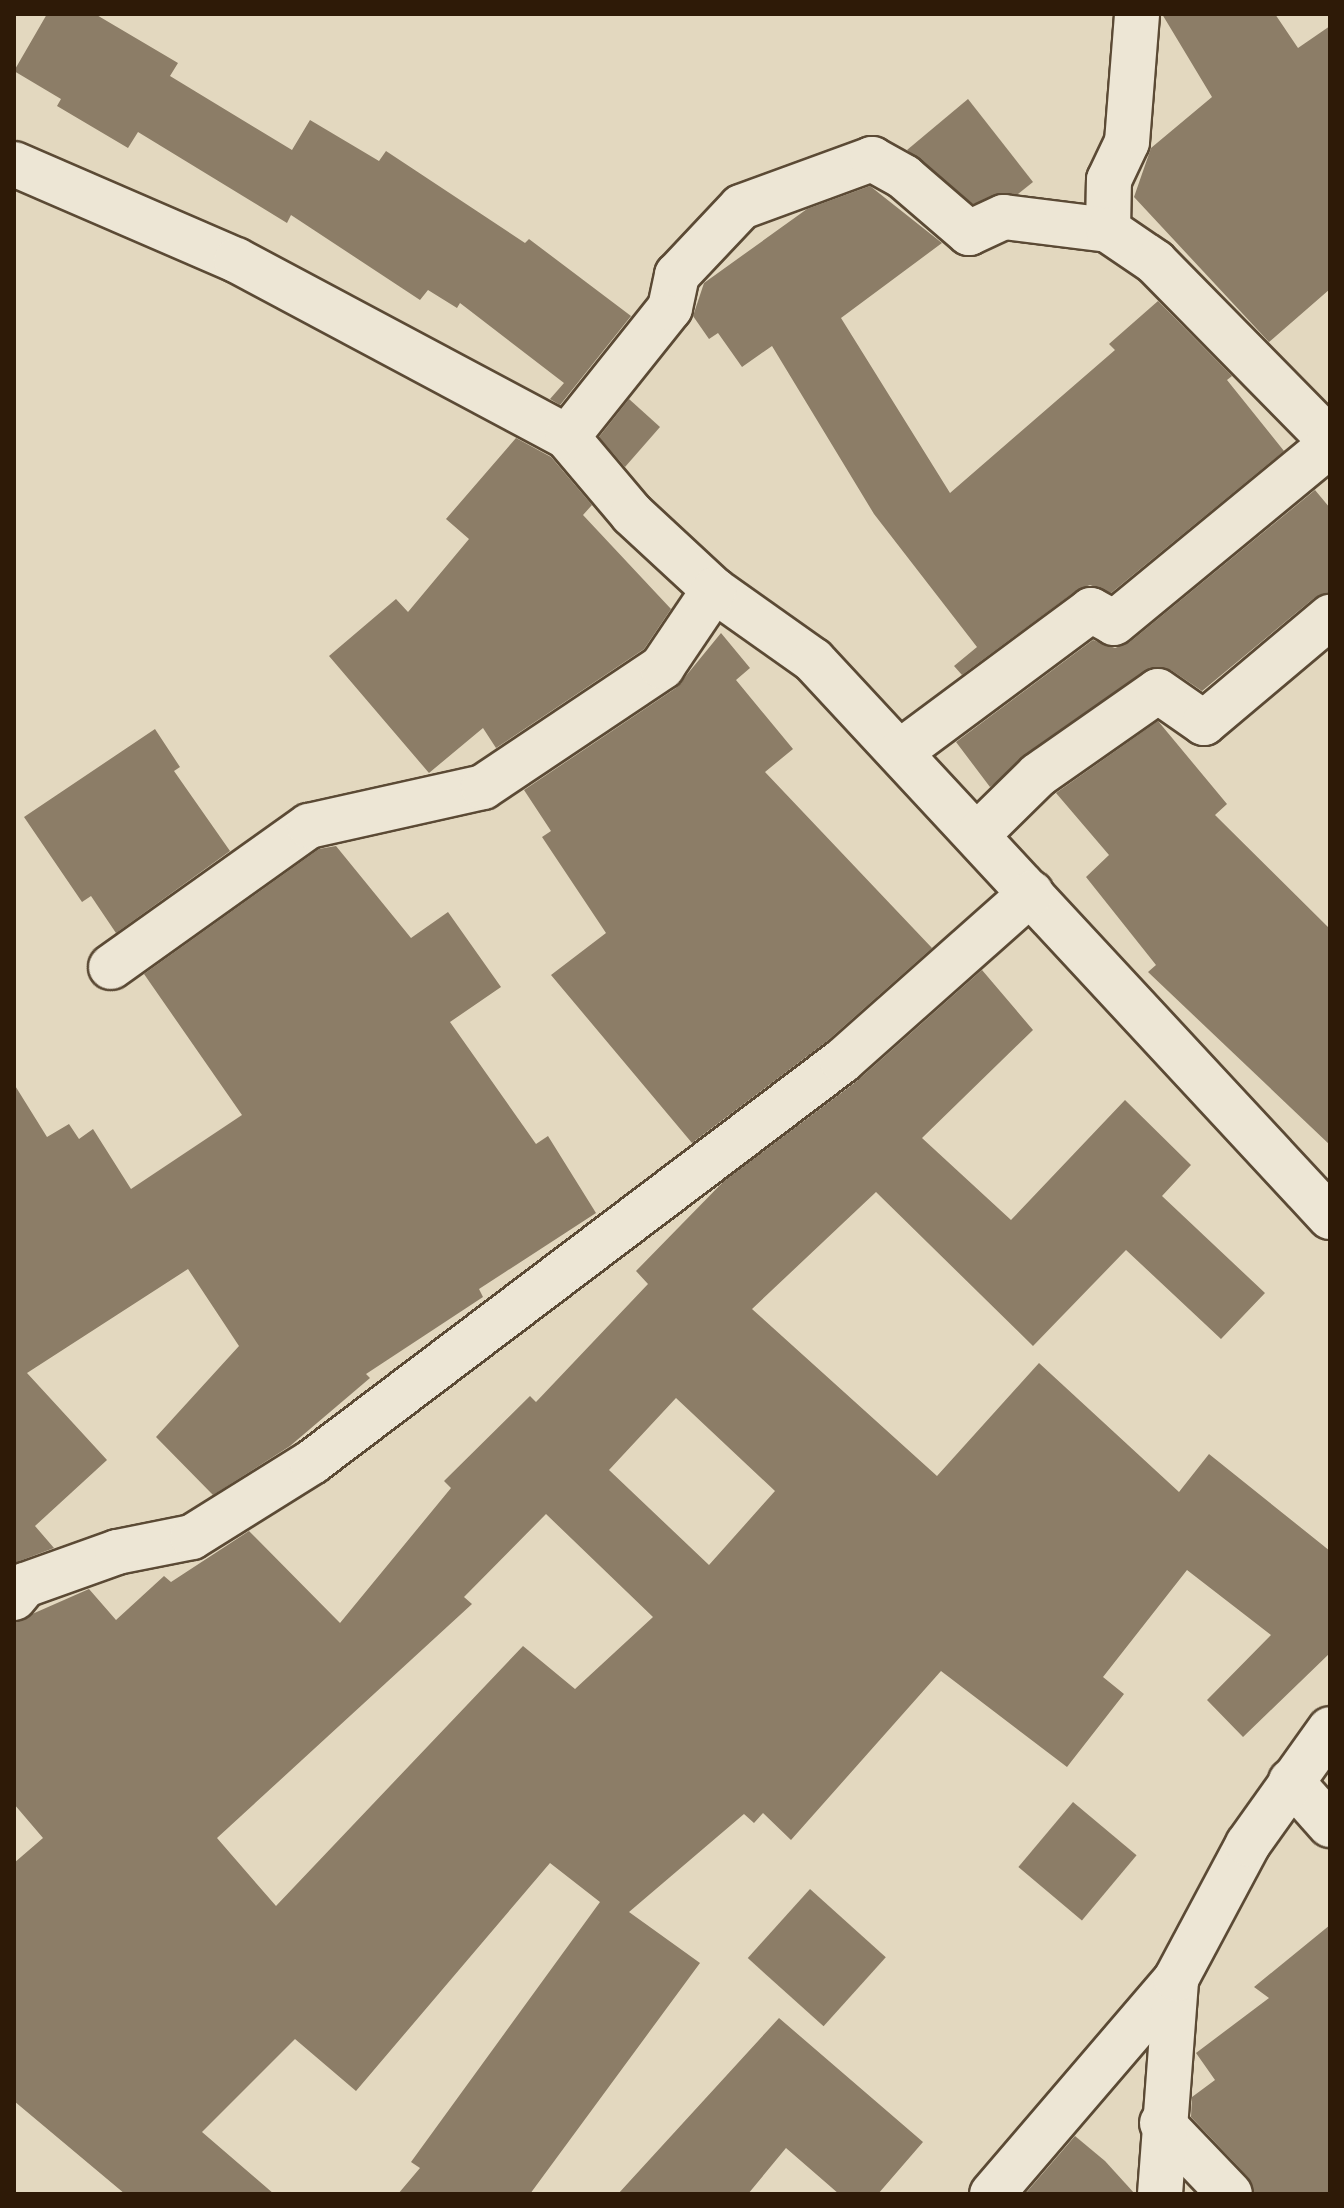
<!DOCTYPE html>
<html>
<head>
<meta charset="utf-8">
<style>
	body { margin:0 }
	#map { position:relative; width:1344px; height:2208px; overflow:hidden; background:#e3d8bf; font-family:"IM FELL English",serif }
	div>[style] { position:absolute }
	.building>* { inset:0; background:#8c7d67; transform-origin:0 0 }
	.roads { filter:drop-shadow(2px 0 #5b4a35) drop-shadow(-2px 0 #5b4a35) drop-shadow(0 2px #5b4a35) drop-shadow(0 -2px #5b4a35) }
	.minor>* { height:44px; margin:-22px; padding:0 22px; transform-origin:22px; border-radius:22px; background:#ede6d5 }
	span { translate:-50% -50%; white-space:nowrap; text-align:center; line-height:1.15; -webkit-text-stroke:6px #ede6d5; paint-order:stroke }
	.frame { position:absolute; inset:0; border:16px solid #2e1a07; pointer-events:none }
</style>
</head>
<body>
<div id="map">
	<div class="building">
		<div style="clip-path:polygon(47px 14px,95px 14px,178px 63px,170px 76px,292px 150px,310px 120px,379px 161px,386px 151px,525px 243px,529px 239px,631px 316px,560px 405px,550px 399px,564px 383px,460px 303px,457px 308px,428px 290px,420px 300px,291px 215px,287px 223px,138px 132px,128px 148px,57px 106px,61px 99px,14px 71px)"></div>
		<div style="clip-path:polygon(1162px 14px,1275px 14px,1298px 48px,1330px 26px,1330px 289px,1269px 342px,1134px 197px,1151px 148px,1212px 97px)"></div>
		<div style="clip-path:polygon(968px 99px,1033px 182px,1018px 194px,973px 204px,907px 150px)"></div>
		<div style="clip-path:polygon(870px 186px,942px 243px,841px 318px,950px 493px,1115px 350px,1109px 344px,1158px 301px,1232px 376px,1227px 380px,1284px 451px,1111px 593px,1090px 585px,1077px 590px,962px 675px,954px 666px,977px 647px,874px 514px,772px 346px,742px 367px,718px 333px,709px 339px,693px 316px,704px 283px,807px 209px)"></div>
		<div style="clip-path:polygon(629px 399px,660px 427px,625px 467px,599px 437px)"></div>
		<div style="clip-path:polygon(516px 438px,551px 457px,592px 505px,583px 515px,671px 609px,644px 649px,496px 748px,483px 728px,429px 773px,329px 656px,396px 599px,408px 612px,469px 539px,446px 519px)"></div>
		<div style="clip-path:polygon(1315px 490px,1330px 508px,1330px 593px,1314px 598px,1202px 691px,1171px 670px,1144px 671px,990px 787px,956px 742px,1093px 640px,1115px 648px,1130px 642px)"></div>
		<div style="clip-path:polygon(721px 633px,750px 668px,736px 680px,793px 749px,765px 772px,932px 948px,826px 1042px,692px 1143px,551px 975px,606px 933px,542px 837px,551px 831px,524px 790px,676px 688px)"></div>
		<div style="clip-path:polygon(1158px 721px,1227px 804px,1215px 815px,1330px 929px,1330px 1145px,1148px 972px,1156px 965px,1086px 877px,1109px 855px,1056px 793px)"></div>
		<div style="clip-path:polygon(155px 729px,180px 767px,174px 771px,230px 851px,116px 933px,91px 896px,82px 902px,24px 817px)"></div>
		<div style="clip-path:polygon(336px 846px,411px 938px,448px 912px,501px 987px,450px 1022px,536px 1144px,548px 1136px,596px 1213px,479px 1289px,483px 1297px,366px 1374px,370px 1378px,290px 1446px,213px 1495px,156px 1437px,239px 1346px,188px 1269px,27px 1373px,107px 1460px,35px 1526px,54px 1548px,14px 1563px,14px 1084px,47px 1137px,69px 1124px,79px 1139px,93px 1129px,131px 1189px,242px 1115px,144px 974px,319px 849px)"></div>
		<div style="clip-path:polygon(evenodd,982px 970px,1033px 1030px,922px 1138px,1011px 1220px,1125px 1100px,1191px 1165px,1162px 1196px,1265px 1293px,1221px 1339px,1126px 1250px,1033px 1346px,876px 1192px,752px 1309px,937px 1476px,1039px 1363px,1179px 1492px,1209px 1454px,1330px 1551px,1330px 1653px,1243px 1737px,1207px 1700px,1271px 1635px,1187px 1570px,1103px 1677px,1124px 1694px,1067px 1767px,941px 1671px,791px 1840px,763px 1813px,754px 1823px,744px 1814px,629px 1912px,700px 1963px,530px 2194px,398px 2194px,420px 2168px,411px 2162px,600px 1902px,550px 1863px,356px 2091px,295px 2039px,202px 2132px,274px 2194px,125px 2194px,14px 2101px,14px 1863px,43px 1838px,14px 1804px,14px 1622px,89px 1589px,116px 1620px,164px 1576px,171px 1582px,249px 1531px,340px 1623px,451px 1488px,444px 1481px,530px 1396px,536px 1402px,648px 1284px,636px 1271px,724px 1181px,857px 1081px,982px 970px,676px 1398px,775px 1491px,709px 1565px,609px 1470px,676px 1398px,982px 970px,546px 1514px,653px 1617px,575px 1689px,523px 1646px,276px 1906px,217px 1838px,472px 1604px,464px 1597px,546px 1514px)"></div>
		<div style="left:1073px;top:1802px;width:83px;height:85px;rotate:40deg"></div>
		<div style="left:810px;top:1889px;width:102px;height:93px;rotate:42deg"></div>
		<div style="clip-path:polygon(1330px 1925px,1330px 2194px,1254px 2194px,1248px 2177px,1191px 2117px,1192px 2097px,1215px 2080px,1196px 2053px,1269px 1998px,1254px 1987px)"></div>
		<div style="clip-path:polygon(779px 2018px,923px 2142px,878px 2194px,839px 2194px,786px 2148px,748px 2194px,618px 2194px)"></div>
		<div style="clip-path:polygon(1075px 2136px,1105px 2161px,1135px 2194px,1025px 2194px)"></div>
	</div>
	<div class="roads">
		<div class="minor">
			<div style="left:14px;top:164px;width:242px;rotate:23.4deg"></div>
			<div style="left:236px;top:260px;width:375px;rotate:28.1deg"></div>
			<div style="left:567px;top:437px;width:101px;rotate:49.8deg"></div>
			<div style="left:632px;top:514px;width:112px;rotate:42.8deg"></div>
			<div style="left:714px;top:590px;width:121px;rotate:35.3deg"></div>
			<div style="left:813px;top:660px;width:760px;rotate:47.13deg"></div>
			<div style="left:1108px;top:230px;width:50px;rotate:-88.9deg"></div>
			<div style="left:1109px;top:180px;width:42px;rotate:-64.7deg"></div>
			<div style="left:1127px;top:142px;width:128px;rotate:-85.5deg"></div>
			<div style="left:567px;top:437px;width:165px;rotate:-51.4deg"></div>
			<div style="left:670px;top:308px;width:34px;rotate:-78deg"></div>
			<div style="left:677px;top:275px;width:93px;rotate:-46.7deg"></div>
			<div style="left:741px;top:207px;width:140px;rotate:-20.1deg"></div>
			<div style="left:872px;top:159px;width:37px;rotate:29deg"></div>
			<div style="left:904px;top:177px;width:86px;rotate:40.7deg"></div>
			<div style="left:969px;top:233px;width:38px;rotate:-25deg"></div>
			<div style="left:1004px;top:217px;width:105px;rotate:7.1deg"></div>
			<div style="left:1108px;top:230px;width:57px;rotate:34.2deg"></div>
			<div style="left:1155px;top:262px;width:250px;rotate:45.5deg"></div>
			<div style="left:900px;top:752px;width:238px;rotate:-36.6deg"></div>
			<div style="left:1091px;top:610px;width:26px;rotate:29deg"></div>
			<div style="left:1114px;top:623px;width:280px;rotate:-39.5deg"></div>
			<div style="left:978px;top:834px;width:84px;rotate:-44.5deg"></div>
			<div style="left:1038px;top:775px;width:146px;rotate:-35deg"></div>
			<div style="left:1158px;top:691px;width:56px;rotate:34.8deg"></div>
			<div style="left:1204px;top:723px;width:165px;rotate:-40.1deg"></div>
			<div style="left:111px;top:967px;width:243px;rotate:-35.5deg"></div>
			<div style="left:309px;top:826px;width:178px;rotate:-12.6deg"></div>
			<div style="left:483px;top:787px;width:216px;rotate:-33.8deg"></div>
			<div style="left:662px;top:667px;width:93px;rotate:-56deg"></div>
			<div style="left:14px;top:1598px;width:17px;rotate:-50deg"></div>
			<div style="left:25px;top:1585px;width:98px;rotate:-19.7deg"></div>
			<div style="left:117px;top:1552px;width:76px;rotate:-11.3deg"></div>
			<div style="left:192px;top:1537px;width:142px;rotate:-32deg"></div>
			<div style="left:312px;top:1462px;width:665px;rotate:-37.11deg"></div>
			<div style="left:842px;top:1061px;width:253px;rotate:-41.6deg"></div>
			<div style="left:1291px;top:1781px;width:59px;rotate:48.4deg"></div>
			<div style="left:1162px;top:2123px;width:98px;rotate:46.2deg"></div>
			<div style="left:992px;top:2194px;width:283px;rotate:-49.4deg"></div>
			<div style="left:1160px;top:2194px;width:216px;rotate:-85.7deg"></div>
			<div style="left:1176px;top:1979px;width:153px;rotate:-61.9deg"></div>
			<div style="left:1248px;top:1844px;width:141px;rotate:-54.5deg"></div>
		</div>
	</div>
	<div class="frame"></div>
</div>
</body>
</html>
